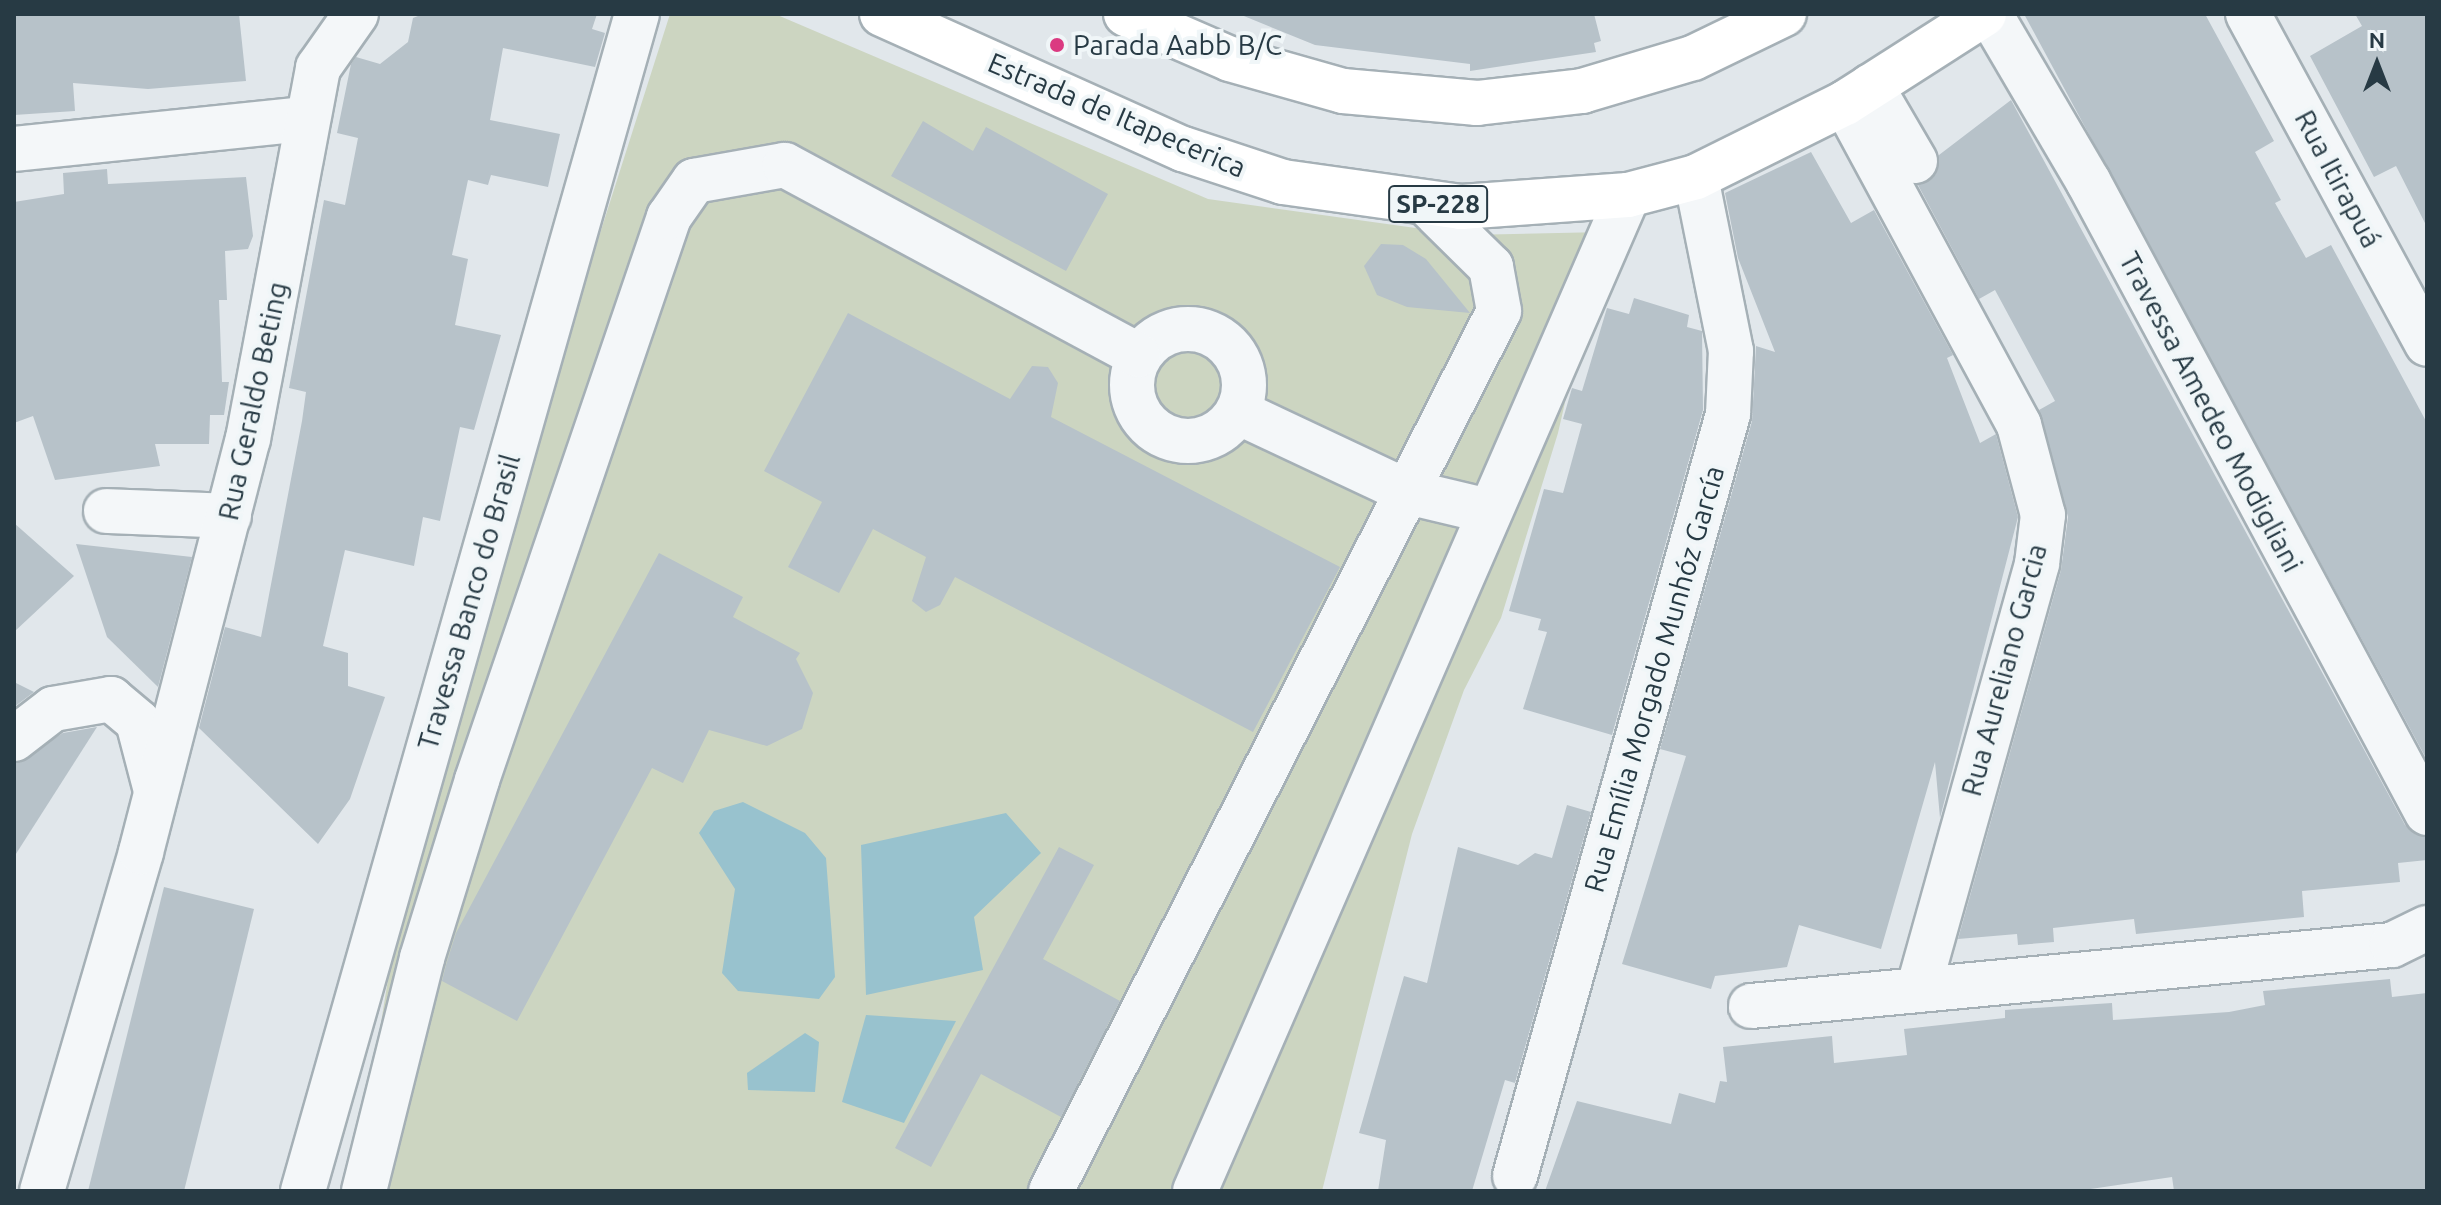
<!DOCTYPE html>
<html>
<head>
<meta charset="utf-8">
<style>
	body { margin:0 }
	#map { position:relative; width:2441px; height:1205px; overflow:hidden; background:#e1e7eb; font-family:Ubuntu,sans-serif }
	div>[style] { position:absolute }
	.green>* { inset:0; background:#ccd5c1 }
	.water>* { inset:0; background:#98c2ce }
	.building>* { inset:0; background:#b7c2c9 }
	.roads { filter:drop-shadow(2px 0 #a5b0b6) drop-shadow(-2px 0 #a5b0b6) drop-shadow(0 2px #a5b0b6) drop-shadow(0 -2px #a5b0b6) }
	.minor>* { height:44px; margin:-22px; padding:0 22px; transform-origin:22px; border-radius:22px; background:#f4f7f9 }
	.minor>.ring { margin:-22px; padding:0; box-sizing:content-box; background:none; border:44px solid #f4f7f9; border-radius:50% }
	.major>* { height:44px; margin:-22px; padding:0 22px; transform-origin:22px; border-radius:22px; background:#fff }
	.dots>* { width:22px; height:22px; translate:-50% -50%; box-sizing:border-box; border:4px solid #f0f6f8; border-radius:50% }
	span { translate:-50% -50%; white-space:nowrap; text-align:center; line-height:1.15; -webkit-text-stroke:8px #f0f6f8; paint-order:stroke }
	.shield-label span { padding:2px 6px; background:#f0f6f8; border:2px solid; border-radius:6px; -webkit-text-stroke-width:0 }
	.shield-label { font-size:26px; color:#273a44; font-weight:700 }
	.poi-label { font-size:28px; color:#273a44 }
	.left { translate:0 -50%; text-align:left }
	.street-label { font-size:28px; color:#273a44 }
	.frame { position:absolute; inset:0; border:16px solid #273a44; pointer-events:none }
	.north { position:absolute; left:2337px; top:24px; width:80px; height:80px; -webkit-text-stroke:6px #f0f6f8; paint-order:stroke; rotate:0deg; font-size:22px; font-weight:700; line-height:32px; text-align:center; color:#273a44 }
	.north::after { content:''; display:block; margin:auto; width:28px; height:36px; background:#273a44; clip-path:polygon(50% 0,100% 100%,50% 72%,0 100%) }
</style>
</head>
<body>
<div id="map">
	<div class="green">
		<div style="clip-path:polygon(670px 14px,775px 14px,1208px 199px,1466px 235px,1604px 232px,1558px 433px,1501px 618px,1464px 690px,1412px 834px,1322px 1191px,374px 1191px,373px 1072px,415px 813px)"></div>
	</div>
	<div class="water">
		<div style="clip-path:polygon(743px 802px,805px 833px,826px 858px,835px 977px,819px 999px,738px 991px,722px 973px,735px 889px,699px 833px,714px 811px)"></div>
		<div style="clip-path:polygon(1006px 813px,1041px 853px,974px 917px,983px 970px,866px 995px,861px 845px)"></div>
		<div style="clip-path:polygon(866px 1015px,956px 1021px,904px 1123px,842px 1102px)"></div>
		<div style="clip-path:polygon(805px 1033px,819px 1042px,815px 1092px,748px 1090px,747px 1073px)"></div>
	</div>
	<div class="building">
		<div style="clip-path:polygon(14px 14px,239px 14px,246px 81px,148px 89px,73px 83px,75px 111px,14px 115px)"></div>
		<div style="clip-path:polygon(423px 14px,597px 14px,592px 29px,605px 33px,595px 67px,503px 48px,490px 120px,560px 134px,548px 187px,491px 175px,488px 185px,468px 180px,452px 255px,468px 259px,455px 325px,501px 335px,474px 430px,460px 427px,440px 521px,423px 517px,414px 566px,345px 550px,323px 646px,348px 653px,348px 686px,385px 697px,350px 799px,318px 844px,199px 728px,225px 627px,261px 637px,302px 421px,306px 392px,289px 388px,324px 200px,345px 205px,358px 138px,337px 133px,351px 64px,356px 57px,380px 64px,408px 42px,413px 18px)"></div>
		<div style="clip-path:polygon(1239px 14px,1594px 14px,1601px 41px,1594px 43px,1596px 52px,1470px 71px,1470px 64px,1315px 45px)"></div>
		<div style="clip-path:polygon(2024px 14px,2205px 14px,2274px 141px,2255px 152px,2281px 200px,2275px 203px,2306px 258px,2331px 245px,2427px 423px,2427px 760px)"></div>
		<div style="clip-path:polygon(2355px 14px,2427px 14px,2427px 227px,2396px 166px,2374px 177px,2310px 56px,2362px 26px)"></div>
		<div style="clip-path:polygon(2011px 100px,2405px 825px,2427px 838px,2427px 860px,2398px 863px,2400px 882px,2302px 891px,2304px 917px,2136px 934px,2134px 919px,2053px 928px,2054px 942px,2018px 945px,2017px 934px,1958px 939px,2061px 570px,2068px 517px,2039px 410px,2055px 401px,1995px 290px,1979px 299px,1918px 185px,1936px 174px,1939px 155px)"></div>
		<div style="clip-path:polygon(923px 121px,973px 151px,986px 127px,1108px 194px,1066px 271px,891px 176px)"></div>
		<div style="clip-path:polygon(1811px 152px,1851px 223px,1874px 210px,1953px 355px,1947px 358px,1980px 443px,1996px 434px,2018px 517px,1940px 818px,1935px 762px,1881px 949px,1799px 925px,1787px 967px,1715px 976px,1711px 989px,1622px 964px,1686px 756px,1660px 749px,1752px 421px,1756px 346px,1775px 352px,1738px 258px,1725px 193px)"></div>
		<div style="clip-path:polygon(107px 169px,108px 184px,246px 177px,253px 236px,248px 249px,225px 251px,227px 300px,219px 300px,222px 382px,229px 382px,224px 415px,210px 415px,209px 444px,155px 444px,160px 466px,55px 480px,33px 416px,14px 423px,14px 202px,64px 194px,63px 173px)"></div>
		<div style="clip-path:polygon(1381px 244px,1403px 245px,1426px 259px,1470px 313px,1407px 307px,1377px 295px,1364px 266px)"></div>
		<div style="clip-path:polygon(1634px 298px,1689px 315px,1687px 327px,1702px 331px,1703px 410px,1612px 735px,1523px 709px,1547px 632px,1538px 630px,1541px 619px,1509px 611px,1544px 489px,1563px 493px,1582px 424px,1563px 419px,1572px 388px,1582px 391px,1607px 308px,1629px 314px)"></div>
		<div style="clip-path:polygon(848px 313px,1010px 399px,1032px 366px,1048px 367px,1058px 383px,1051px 417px,1340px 567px,1253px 732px,955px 577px,940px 605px,926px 612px,912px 601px,926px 557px,873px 529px,839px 593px,788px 567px,822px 502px,764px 471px)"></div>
		<div style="clip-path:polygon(14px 523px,74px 576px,14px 632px)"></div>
		<div style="clip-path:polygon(76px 544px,192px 557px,158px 687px,107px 637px)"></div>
		<div style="clip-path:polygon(659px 553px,743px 597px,733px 617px,800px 653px,796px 659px,813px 693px,802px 729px,767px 746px,709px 730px,683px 783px,652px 768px,517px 1021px,442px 981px,446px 965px,456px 933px)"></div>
		<div style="clip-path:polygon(14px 682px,34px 692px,14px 707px)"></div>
		<div style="clip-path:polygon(97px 727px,14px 857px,14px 763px,63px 733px)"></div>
		<div style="clip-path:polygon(1567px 805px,1591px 812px,1515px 1083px,1505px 1080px,1472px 1191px,1378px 1191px,1386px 1140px,1359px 1133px,1404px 976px,1427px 983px,1458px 847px,1518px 865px,1535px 853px,1552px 858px)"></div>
		<div style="clip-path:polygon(1059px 847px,1094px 865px,1043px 959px,1120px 1001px,1061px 1117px,981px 1074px,931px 1167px,895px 1148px)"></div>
		<div style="clip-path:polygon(164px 887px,254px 909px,233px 995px,184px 1191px,88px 1191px)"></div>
		<div style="clip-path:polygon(2390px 979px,2392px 997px,2427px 993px,2427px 1191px,2174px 1191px,2172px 1177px,2077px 1191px,1545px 1191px,1577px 1101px,1671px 1124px,1679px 1093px,1715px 1103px,1720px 1081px,1727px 1082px,1723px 1047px,1832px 1036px,1834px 1063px,1907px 1055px,1904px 1029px,2005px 1018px,2005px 1010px,2112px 1003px,2113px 1020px,2229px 1012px,2265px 1005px,2263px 991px)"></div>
	</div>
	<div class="roads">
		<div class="minor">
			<div style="left:1990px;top:14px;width:194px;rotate:59.6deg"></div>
			<div style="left:2088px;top:181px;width:717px;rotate:61.79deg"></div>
			<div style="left:2248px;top:14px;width:375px;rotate:61.5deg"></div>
			<div style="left:1871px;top:86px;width:87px;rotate:59.6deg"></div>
			<div style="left:1845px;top:103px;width:366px;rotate:61.6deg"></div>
			<div style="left:2019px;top:425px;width:93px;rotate:75.1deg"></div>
			<div style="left:2043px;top:515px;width:49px;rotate:97deg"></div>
			<div style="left:2037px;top:564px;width:442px;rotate:105.6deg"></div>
			<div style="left:14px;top:149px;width:293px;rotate:-5.9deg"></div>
			<div class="ring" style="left:1132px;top:329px;width:68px;height:68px"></div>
			<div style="left:1240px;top:413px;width:186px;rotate:25.2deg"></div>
			<div style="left:1408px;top:492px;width:82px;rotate:13.4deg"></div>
			<div style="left:106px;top:511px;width:123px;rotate:2.3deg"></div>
			<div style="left:14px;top:739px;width:49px;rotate:-37.6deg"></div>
			<div style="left:53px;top:709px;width:59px;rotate:-9.8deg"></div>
			<div style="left:111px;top:699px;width:35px;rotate:40deg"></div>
			<div style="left:138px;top:722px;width:67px;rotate:75.3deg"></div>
			<div style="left:1751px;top:1006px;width:644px;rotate:-5.44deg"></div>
			<div style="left:2392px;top:945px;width:39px;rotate:-26deg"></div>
			<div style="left:1515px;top:1176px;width:791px;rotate:-74.38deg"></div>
			<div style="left:1728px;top:414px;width:63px;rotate:-87.3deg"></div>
			<div style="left:1731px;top:351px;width:177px;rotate:-101.4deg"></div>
			<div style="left:42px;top:1191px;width:353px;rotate:-73.7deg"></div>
			<div style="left:141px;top:852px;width:427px;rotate:-75.5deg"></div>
			<div style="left:248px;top:439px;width:378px;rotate:-79.3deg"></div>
			<div style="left:318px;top:68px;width:66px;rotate:-54.9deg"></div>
			<div style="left:303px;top:1191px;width:1223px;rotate:-74.16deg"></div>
			<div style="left:364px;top:1191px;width:240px;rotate:-76deg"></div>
			<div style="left:422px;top:958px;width:186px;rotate:-72.8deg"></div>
			<div style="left:477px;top:780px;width:595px;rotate:-71.17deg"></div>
			<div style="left:669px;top:217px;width:44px;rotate:-55.2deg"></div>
			<div style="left:694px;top:181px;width:92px;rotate:-10deg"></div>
			<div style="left:785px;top:165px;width:401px;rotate:28.3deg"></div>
			<div style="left:1051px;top:1191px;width:987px;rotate:-63.02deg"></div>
			<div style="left:1499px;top:311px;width:45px;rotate:-100.3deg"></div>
			<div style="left:1491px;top:267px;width:91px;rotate:-135.4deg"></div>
			<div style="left:1195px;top:1191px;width:1086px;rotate:-66.5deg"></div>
		</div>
		<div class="major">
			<div style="left:882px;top:14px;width:330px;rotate:24.2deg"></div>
			<div style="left:1183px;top:149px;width:105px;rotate:18.3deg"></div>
			<div style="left:1283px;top:182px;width:180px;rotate:8deg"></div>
			<div style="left:1461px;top:207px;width:167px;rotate:-4.1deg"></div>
			<div style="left:1628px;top:195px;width:70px;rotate:-14.8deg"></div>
			<div style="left:1696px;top:177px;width:166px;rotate:-26.4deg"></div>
			<div style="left:1845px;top:103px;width:165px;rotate:-32.6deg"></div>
			<div style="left:1126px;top:14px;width:113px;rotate:23.4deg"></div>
			<div style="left:1230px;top:59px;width:117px;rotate:15.8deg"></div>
			<div style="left:1343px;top:91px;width:135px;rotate:5.1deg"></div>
			<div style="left:1477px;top:103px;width:106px;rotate:-6.5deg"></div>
			<div style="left:1582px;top:91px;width:116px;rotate:-16.6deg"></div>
			<div style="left:1693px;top:58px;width:101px;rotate:-25.8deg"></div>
		</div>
	</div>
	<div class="dots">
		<div style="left:1057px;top:45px;background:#db3a81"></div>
	</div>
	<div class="shield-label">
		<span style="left:1438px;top:204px">SP-228</span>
	</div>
	<div class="poi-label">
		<span class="left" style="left:1073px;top:45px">Parada Aabb B/C</span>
	</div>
	<div class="street-label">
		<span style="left:1117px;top:115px;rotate:23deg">Estrada de Itapecerica</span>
		<span style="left:2338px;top:179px;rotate:62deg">Rua Itirapuá</span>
		<span style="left:253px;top:401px;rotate:-78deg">Rua Geraldo Beting</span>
		<span style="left:2211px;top:412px;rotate:62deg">Travessa Amedeo Modigliani</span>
		<span style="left:469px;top:602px;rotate:-74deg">Travessa Banco do Brasil</span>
		<span style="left:2004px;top:670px;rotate:-75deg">Rua Aureliano Garcia</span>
		<span style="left:1654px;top:679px;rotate:-74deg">Rua Emília Morgado Munhóz García</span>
	</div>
	<div class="frame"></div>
	<div class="north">N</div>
</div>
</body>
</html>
